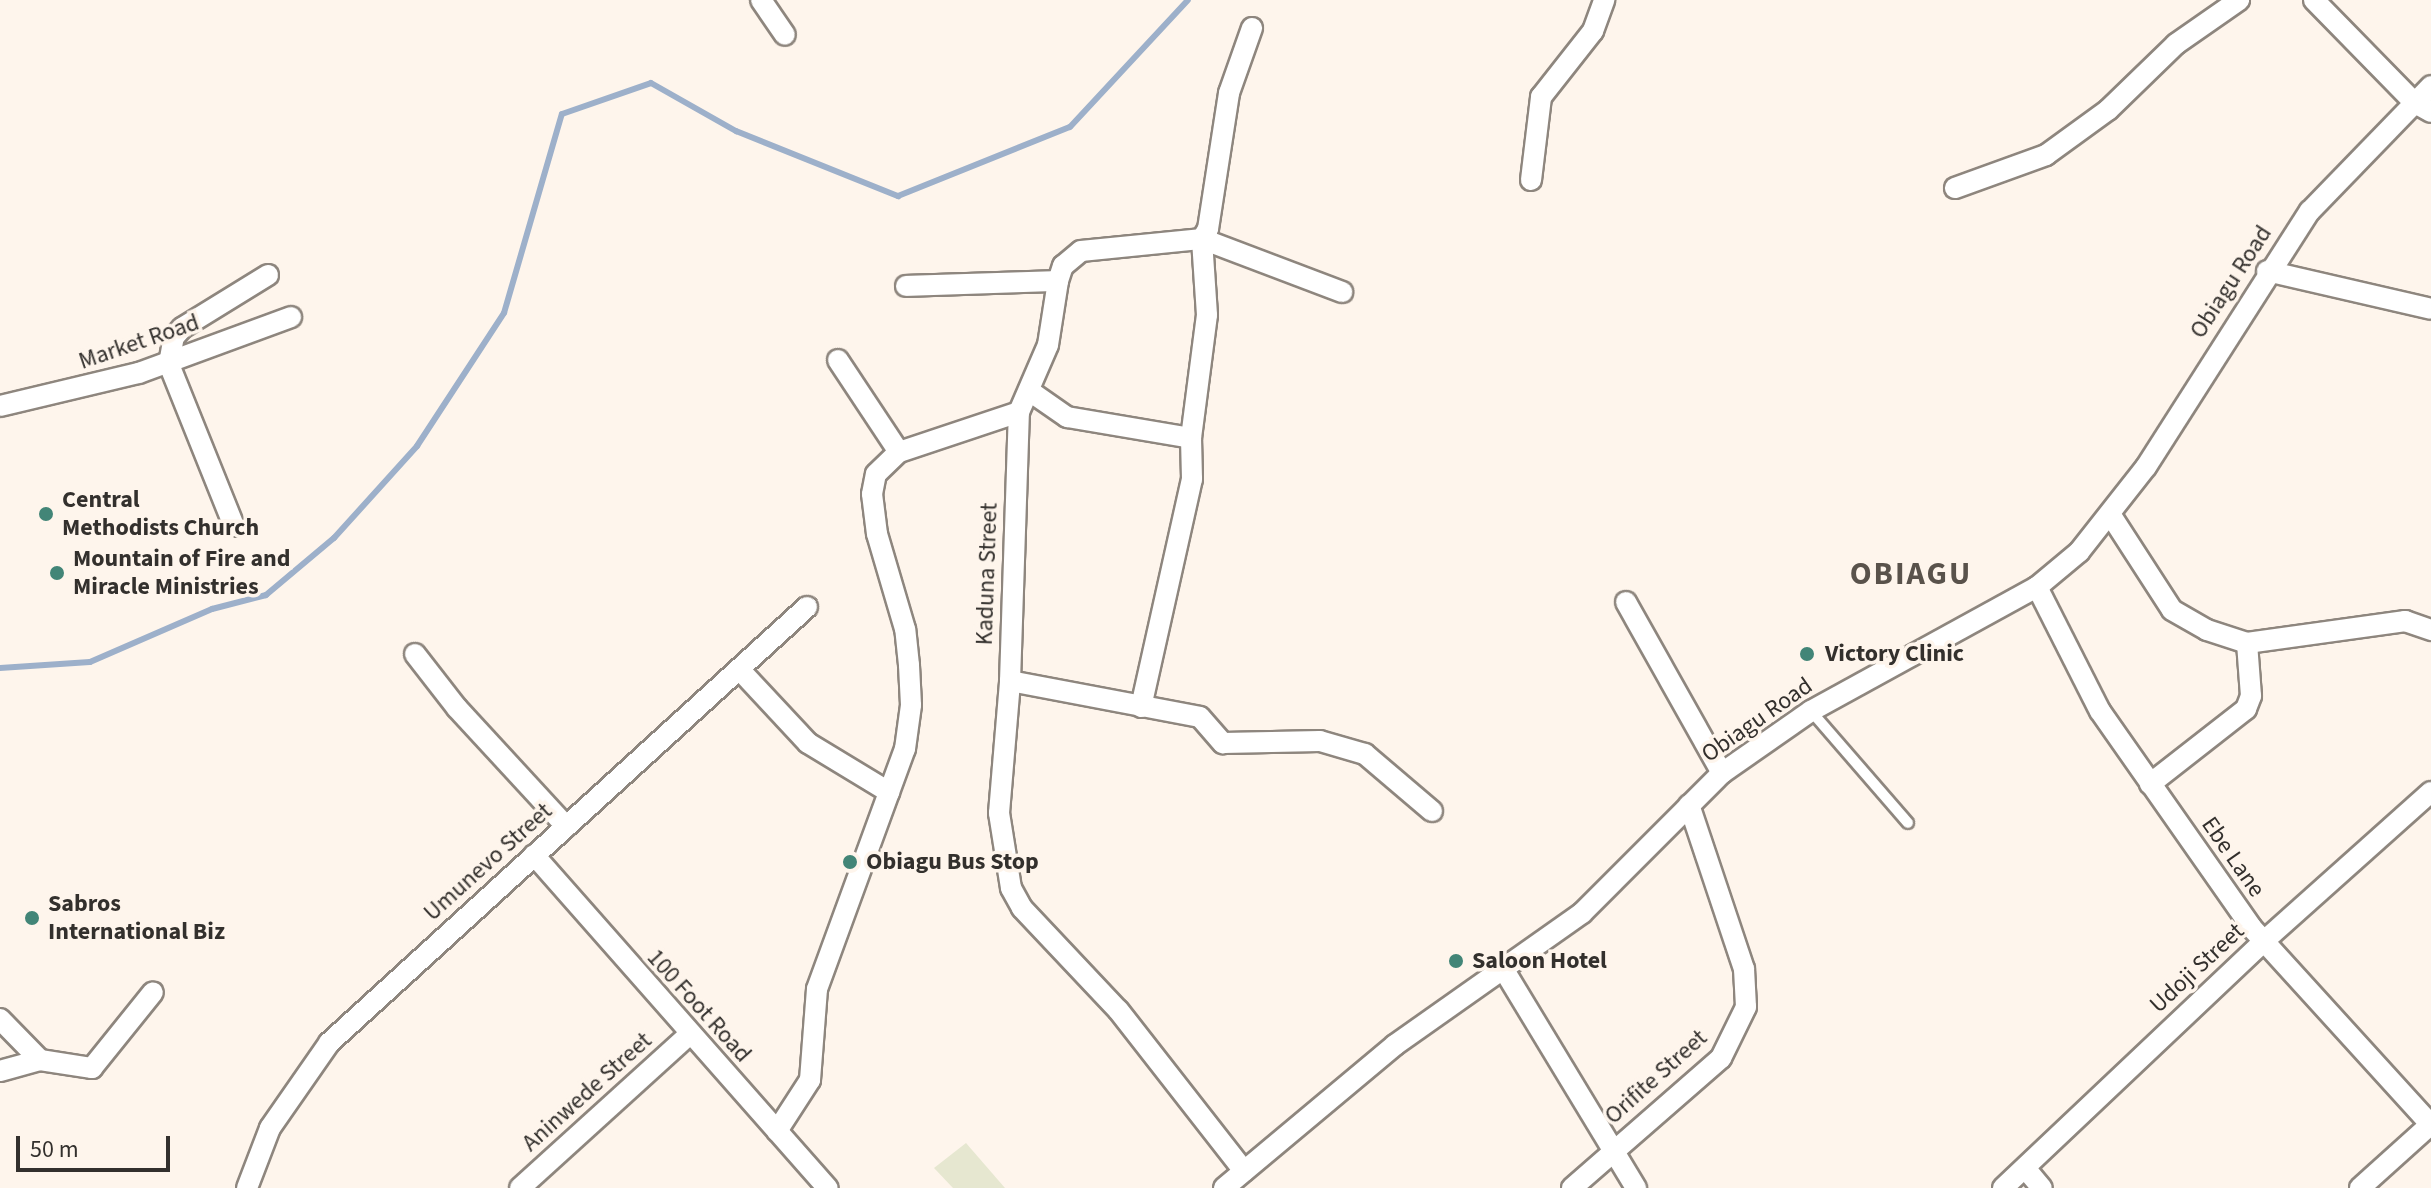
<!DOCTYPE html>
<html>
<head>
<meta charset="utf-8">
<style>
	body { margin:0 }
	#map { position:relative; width:2431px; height:1188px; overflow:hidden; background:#fef5ec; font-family:"Source Sans 3",sans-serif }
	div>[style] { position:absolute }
	.green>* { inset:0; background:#e6e7d0 }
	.stream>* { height:6px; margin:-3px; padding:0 3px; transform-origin:3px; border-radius:3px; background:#9db0ca }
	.roads { filter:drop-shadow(2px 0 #8e867e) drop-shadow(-2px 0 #8e867e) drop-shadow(0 2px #8e867e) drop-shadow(0 -2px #8e867e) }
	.service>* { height:10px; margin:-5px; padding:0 5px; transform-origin:5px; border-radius:5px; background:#fff }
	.minor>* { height:20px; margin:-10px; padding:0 10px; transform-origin:10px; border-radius:10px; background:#fff }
	.dots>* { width:22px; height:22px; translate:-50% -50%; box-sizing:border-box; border:4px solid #fef5ec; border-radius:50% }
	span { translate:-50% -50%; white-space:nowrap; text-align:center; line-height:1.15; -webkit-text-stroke:7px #fef5ec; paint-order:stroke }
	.street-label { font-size:24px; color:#33302d }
	.poi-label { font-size:24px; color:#33302d; font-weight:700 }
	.left { translate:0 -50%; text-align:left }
	.district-label { font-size:32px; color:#59524b; font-weight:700; letter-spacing:2px }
	.scale { position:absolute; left:16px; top:1136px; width:154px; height:36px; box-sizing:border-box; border:4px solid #33302d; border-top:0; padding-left:10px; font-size:24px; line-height:28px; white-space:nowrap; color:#33302d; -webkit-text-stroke:6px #fef5ec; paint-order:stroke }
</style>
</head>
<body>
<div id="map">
	<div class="green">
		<div style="clip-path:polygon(966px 1143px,1005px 1188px,953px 1188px,934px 1168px)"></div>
	</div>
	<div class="stream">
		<div style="left:0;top:668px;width:90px;rotate:-3.8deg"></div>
		<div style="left:90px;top:662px;width:133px;rotate:-23.5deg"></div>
		<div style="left:212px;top:609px;width:56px;rotate:-14.5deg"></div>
		<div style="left:266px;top:595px;width:89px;rotate:-40deg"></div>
		<div style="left:334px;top:538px;width:124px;rotate:-47.9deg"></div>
		<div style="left:417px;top:446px;width:159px;rotate:-56.8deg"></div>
		<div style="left:504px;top:313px;width:207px;rotate:-73.8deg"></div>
		<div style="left:562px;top:114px;width:94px;rotate:-19.2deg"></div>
		<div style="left:651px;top:83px;width:98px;rotate:29.5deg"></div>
		<div style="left:736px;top:131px;width:175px;rotate:21.9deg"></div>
		<div style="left:898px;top:196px;width:185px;rotate:-21.9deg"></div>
		<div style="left:1070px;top:127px;width:173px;rotate:-47.1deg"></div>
	</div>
	<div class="roads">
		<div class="service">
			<div style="left:1811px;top:711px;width:148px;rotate:49.1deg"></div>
		</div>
		<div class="minor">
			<div style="left:761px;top:0;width:42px;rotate:55.6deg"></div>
			<div style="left:2314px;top:0;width:144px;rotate:45.6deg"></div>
			<div style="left:2415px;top:103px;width:18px;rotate:29deg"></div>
			<div style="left:1531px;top:180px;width:84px;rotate:-83.1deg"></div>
			<div style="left:1541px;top:97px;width:84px;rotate:-51.8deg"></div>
			<div style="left:1593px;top:31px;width:33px;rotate:-70deg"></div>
			<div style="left:1955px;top:188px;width:97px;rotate:-19.9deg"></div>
			<div style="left:2046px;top:155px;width:77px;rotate:-36deg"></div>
			<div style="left:2108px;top:110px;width:95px;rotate:-44.1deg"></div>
			<div style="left:2176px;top:44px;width:77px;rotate:-34.9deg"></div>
			<div style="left:2267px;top:271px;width:168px;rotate:13deg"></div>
			<div style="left:906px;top:286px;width:152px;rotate:-1.9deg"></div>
			<div style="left:838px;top:360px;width:110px;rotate:56.5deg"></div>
			<div style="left:1031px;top:392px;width:44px;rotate:34.8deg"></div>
			<div style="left:1067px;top:417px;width:126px;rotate:9.6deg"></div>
			<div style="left:0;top:406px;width:143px;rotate:-13.4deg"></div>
			<div style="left:139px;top:373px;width:162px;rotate:-20.2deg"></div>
			<div style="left:2110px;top:514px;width:114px;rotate:57.1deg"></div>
			<div style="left:2172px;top:610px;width:40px;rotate:29.7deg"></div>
			<div style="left:2207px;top:630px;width:42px;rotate:18deg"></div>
			<div style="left:2247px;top:643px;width:160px;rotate:-7.9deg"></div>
			<div style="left:2405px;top:621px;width:28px;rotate:19deg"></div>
			<div style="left:234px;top:526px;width:175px;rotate:-111.9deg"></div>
			<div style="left:169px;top:364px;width:27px;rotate:-80deg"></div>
			<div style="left:174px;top:337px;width:12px;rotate:-48deg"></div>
			<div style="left:182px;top:328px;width:101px;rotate:-31.6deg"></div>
			<div style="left:2037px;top:587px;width:139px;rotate:63.1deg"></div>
			<div style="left:2100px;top:711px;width:264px;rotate:55deg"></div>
			<div style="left:2251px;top:927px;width:268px;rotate:47.7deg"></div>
			<div style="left:1626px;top:602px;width:196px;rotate:60.7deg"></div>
			<div style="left:415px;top:654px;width:68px;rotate:52.1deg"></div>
			<div style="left:457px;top:708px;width:161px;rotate:47.3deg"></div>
			<div style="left:739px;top:669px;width:101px;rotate:47deg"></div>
			<div style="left:808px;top:743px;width:95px;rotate:31.2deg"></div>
			<div style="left:1010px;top:681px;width:193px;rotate:10.7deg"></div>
			<div style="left:1200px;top:717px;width:35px;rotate:49deg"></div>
			<div style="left:1223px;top:743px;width:97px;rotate:-1.2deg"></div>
			<div style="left:1320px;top:741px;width:47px;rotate:16.1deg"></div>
			<div style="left:1365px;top:754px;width:88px;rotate:40.4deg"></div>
			<div style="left:1141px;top:707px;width:234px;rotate:-77.4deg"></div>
			<div style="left:1192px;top:479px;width:41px;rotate:-91.4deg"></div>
			<div style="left:1191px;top:438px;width:124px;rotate:-82.6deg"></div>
			<div style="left:1207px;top:315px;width:76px;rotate:-93.8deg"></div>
			<div style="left:1202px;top:239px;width:150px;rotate:20.7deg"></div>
			<div style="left:2150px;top:784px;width:122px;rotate:-38deg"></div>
			<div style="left:2246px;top:709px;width:14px;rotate:-69deg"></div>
			<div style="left:2251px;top:696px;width:53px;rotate:-94.3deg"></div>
			<div style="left:534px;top:855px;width:444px;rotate:48.6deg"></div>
			<div style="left:1504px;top:970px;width:255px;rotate:58.8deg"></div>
			<div style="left:0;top:1019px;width:57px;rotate:45.7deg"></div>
			<div style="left:0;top:1071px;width:41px;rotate:-15.4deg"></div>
			<div style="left:40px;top:1060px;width:53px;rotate:8.7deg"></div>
			<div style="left:92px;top:1068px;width:97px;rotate:-51.2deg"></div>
			<div style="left:777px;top:1131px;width:61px;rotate:-57.1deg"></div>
			<div style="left:810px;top:1080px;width:91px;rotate:-85.6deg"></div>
			<div style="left:817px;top:989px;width:256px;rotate:-69.9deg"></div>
			<div style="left:905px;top:749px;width:44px;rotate:-82.2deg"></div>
			<div style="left:911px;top:705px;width:40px;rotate:-92.9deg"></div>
			<div style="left:909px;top:665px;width:36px;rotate:-96deg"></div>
			<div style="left:905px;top:629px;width:99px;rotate:-106.4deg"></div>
			<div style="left:877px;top:534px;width:40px;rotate:-97.1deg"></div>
			<div style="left:872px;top:494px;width:20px;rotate:-79deg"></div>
			<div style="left:876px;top:474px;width:32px;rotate:-44deg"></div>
			<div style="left:899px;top:452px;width:126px;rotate:-18.4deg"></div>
			<div style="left:2025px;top:1168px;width:26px;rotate:50deg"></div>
			<div style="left:1244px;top:1171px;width:204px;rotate:-128deg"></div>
			<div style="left:1118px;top:1010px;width:140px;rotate:-133.3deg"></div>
			<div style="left:1022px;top:908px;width:23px;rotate:-119deg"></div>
			<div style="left:1011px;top:888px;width:76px;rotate:-99.1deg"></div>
			<div style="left:999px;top:813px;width:132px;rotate:-85.2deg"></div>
			<div style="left:1010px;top:681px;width:269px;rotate:-88.1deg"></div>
			<div style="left:1019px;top:412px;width:73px;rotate:-66.6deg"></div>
			<div style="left:1048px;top:345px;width:65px;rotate:-81.1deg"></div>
			<div style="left:1058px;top:281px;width:16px;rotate:-72deg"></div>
			<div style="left:1063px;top:266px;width:23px;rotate:-40deg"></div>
			<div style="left:1081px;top:251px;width:122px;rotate:-5.7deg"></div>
			<div style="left:1202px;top:239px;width:12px;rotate:-59deg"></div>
			<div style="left:1208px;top:229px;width:138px;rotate:-81.2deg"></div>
			<div style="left:1229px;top:93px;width:69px;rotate:-70.5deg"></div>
			<div style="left:247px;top:1188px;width:64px;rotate:-69deg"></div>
			<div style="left:270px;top:1128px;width:103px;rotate:-55.2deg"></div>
			<div style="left:329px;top:1043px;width:647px;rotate:-42.37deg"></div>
			<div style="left:520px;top:1188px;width:228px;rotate:-42.2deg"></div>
			<div style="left:1224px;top:1188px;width:223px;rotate:-39.9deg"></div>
			<div style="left:1395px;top:1045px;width:229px;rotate:-35.2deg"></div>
			<div style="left:1582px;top:913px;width:198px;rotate:-45deg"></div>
			<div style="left:1722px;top:773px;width:108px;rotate:-34.9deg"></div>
			<div style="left:1811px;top:711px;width:258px;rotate:-28.8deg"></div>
			<div style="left:2037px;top:587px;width:55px;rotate:-39.8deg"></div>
			<div style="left:2079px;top:552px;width:108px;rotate:-51.8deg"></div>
			<div style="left:2146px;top:467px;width:304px;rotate:-57.4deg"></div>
			<div style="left:2310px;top:211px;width:174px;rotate:-45.9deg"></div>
			<div style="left:1572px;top:1188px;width:198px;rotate:-41.1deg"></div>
			<div style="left:1721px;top:1058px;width:57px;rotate:-63.9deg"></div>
			<div style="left:1746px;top:1007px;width:38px;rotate:-93deg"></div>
			<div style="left:1744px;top:969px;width:173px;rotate:-108.5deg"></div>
			<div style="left:2003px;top:1188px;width:358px;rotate:-43.4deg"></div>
			<div style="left:2263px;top:942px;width:225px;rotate:-41.8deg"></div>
			<div style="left:2360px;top:1188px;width:96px;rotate:-42deg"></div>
		</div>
	</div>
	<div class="dots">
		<div style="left:46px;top:514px;background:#428577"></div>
		<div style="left:57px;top:573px;background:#428577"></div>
		<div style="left:1807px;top:654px;background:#428577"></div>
		<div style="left:850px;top:862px;background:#428577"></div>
		<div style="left:32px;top:918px;background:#428577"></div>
		<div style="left:1456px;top:961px;background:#428577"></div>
	</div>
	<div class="street-label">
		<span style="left:2231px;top:282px;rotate:-57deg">Obiagu Road</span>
		<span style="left:139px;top:342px;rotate:-19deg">Market Road</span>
		<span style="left:987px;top:574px;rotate:-88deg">Kaduna Street</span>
		<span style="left:1757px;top:720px;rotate:-35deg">Obiagu Road</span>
		<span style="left:2233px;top:857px;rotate:55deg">Ebe Lane</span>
		<span style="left:488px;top:862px;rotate:-42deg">Umunevo Street</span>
		<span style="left:2197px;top:968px;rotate:-43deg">Udoji Street</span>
		<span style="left:699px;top:1006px;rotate:48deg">100 Foot Road</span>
		<span style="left:1656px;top:1077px;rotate:-42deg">Orifite Street</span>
		<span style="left:587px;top:1092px;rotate:-42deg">Aninwede Street</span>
	</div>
	<div class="poi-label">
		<span class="left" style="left:62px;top:514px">Central<br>Methodists Church</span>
		<span class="left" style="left:73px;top:573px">Mountain of Fire and<br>Miracle Ministries</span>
		<span class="left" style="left:1825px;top:654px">Victory Clinic</span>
		<span class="left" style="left:866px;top:862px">Obiagu Bus Stop</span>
		<span class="left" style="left:48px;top:918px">Sabros<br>International Biz</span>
		<span class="left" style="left:1472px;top:961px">Saloon Hotel</span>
	</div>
	<div class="district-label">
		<span style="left:1911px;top:574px">OBIAGU</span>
	</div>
	<div class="scale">50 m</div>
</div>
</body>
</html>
